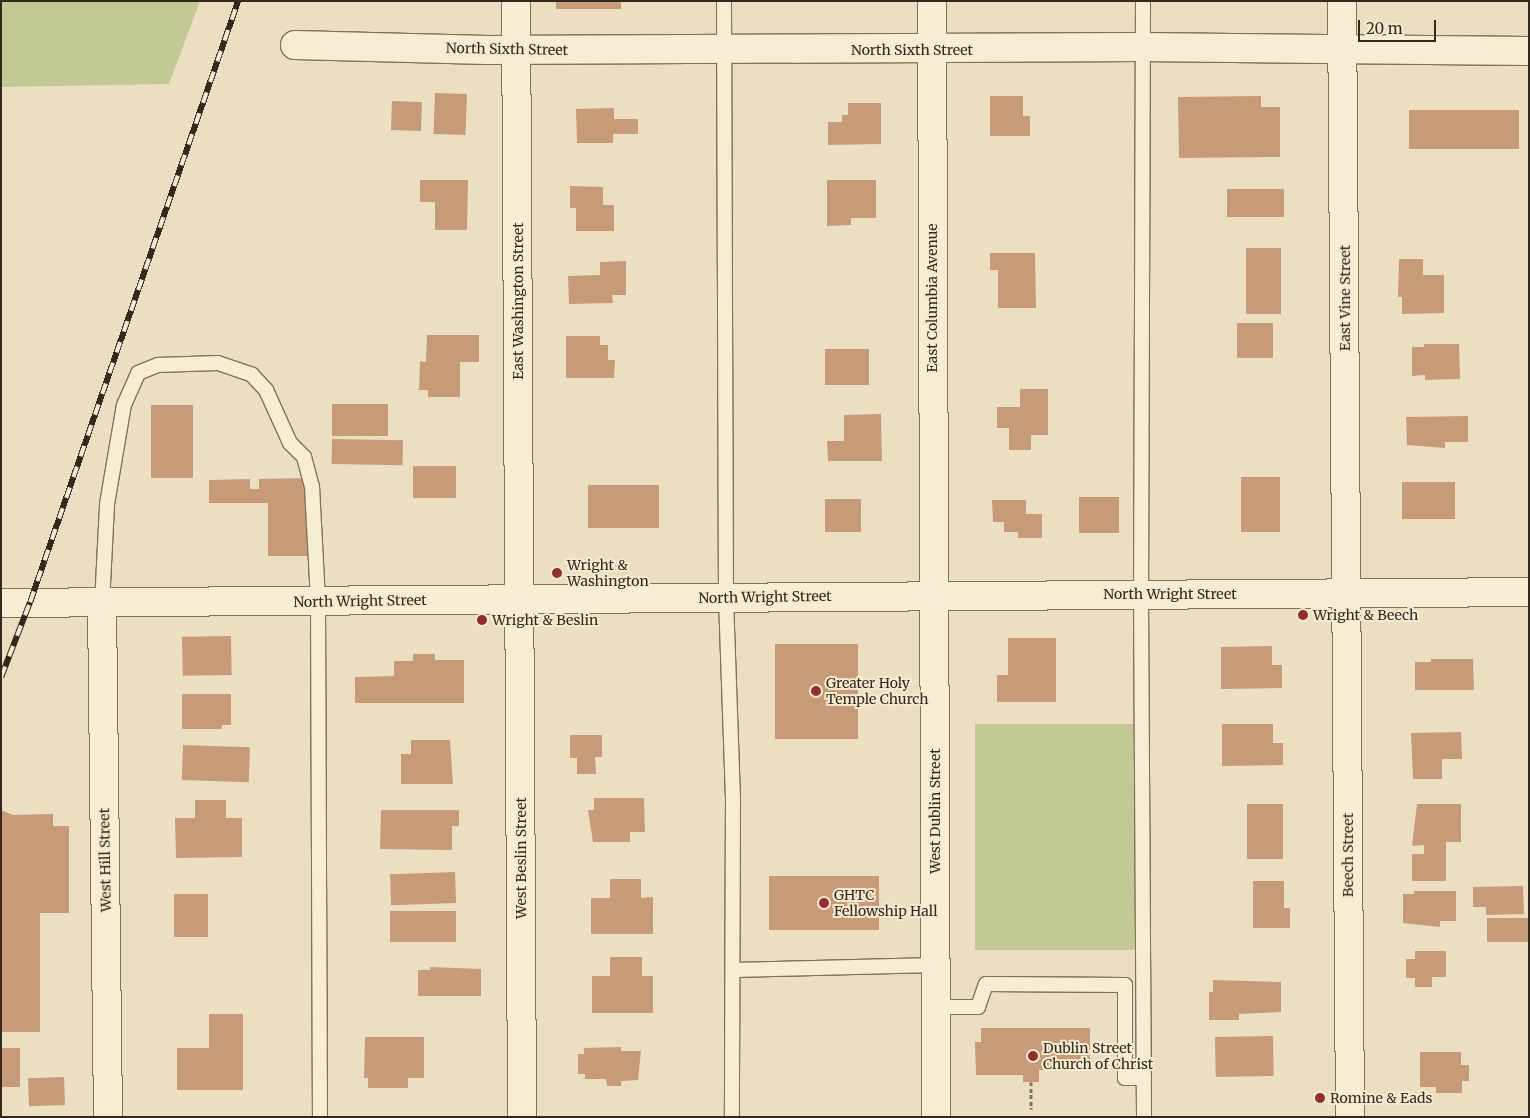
<!DOCTYPE html>
<html>
<head>
<meta charset="utf-8">
<style>
	body { margin:0 }
	#map { position:relative; width:1530px; height:1118px; overflow:hidden; background:#ecdfc1; font-family:Merriweather,serif }
	div>[style] { position:absolute }
	.green>* { inset:0; background:#c2c995; transform-origin:0 0 }
	.building>* { inset:0; background:#c89b78; transform-origin:0 0 }
	.path>* { height:3px; margin-top:-1.5px; transform-origin:0; background:repeating-linear-gradient(90deg,#847159 0 4px,transparent 0 6.5px) }
	.roads { filter:drop-shadow(1px 0 #847159) drop-shadow(-1px 0 #847159) drop-shadow(0 1px #847159) drop-shadow(0 -1px #847159) }
	.lane>* { height:14px; margin:-7px; padding:0 7px; transform-origin:7px; border-radius:7px; background:#f7edd3 }
	.street>* { height:28px; margin:-14px; padding:0 14px; transform-origin:14px; border-radius:14px; background:#f7edd3 }
	.secondary>* { height:28px; margin:-14px; padding:0 14px; transform-origin:14px; border-radius:14px; background:#f7edd3 }
	.rail>* { height:5.5px; margin-top:-2.75px; transform-origin:0; background:repeating-linear-gradient(90deg,#f3ead0 0 11px,#34291d 0 22px); box-sizing:border-box; border-block:1px solid #34291d }
	.dots>* { width:14px; height:14px; translate:-50% -50%; box-sizing:border-box; border:2px solid #f3ead0; border-radius:50% }
	span { translate:-50% -50%; white-space:nowrap; text-align:center; line-height:1.15; -webkit-text-stroke:4px #f3ead0; paint-order:stroke }
	.street-label { font-size:14px; color:#34291d }
	.poi-label { font-size:14px; color:#34291d }
	.left { translate:0 -50%; text-align:left }
	.frame { position:absolute; inset:0; border:2px solid #34291d; pointer-events:none }
	.scale { position:absolute; left:1358px; top:20px; width:78px; height:22px; box-sizing:border-box; border:2px solid #34291d; border-top:0; padding-left:6px; font-size:15px; line-height:18px; white-space:nowrap; color:#34291d; -webkit-text-stroke:4px #f3ead0; paint-order:stroke }
</style>
</head>
<body>
<div id="map">
	<div class="green">
		<div style="clip-path:polygon(1px 1px,200px 1px,169px 84px,1px 87px)"></div>
		<div style="left:975px;top:724px;width:161px;height:226px"></div>
	</div>
	<div class="building">
		<div style="left:556px;top:1px;width:65px;height:8px"></div>
		<div style="left:435px;top:93px;width:32px;height:41px;rotate:2deg"></div>
		<div style="clip-path:polygon(990px 96px,1023px 96px,1023px 116px,1030px 116px,1030px 136px,990px 136px)"></div>
		<div style="clip-path:polygon(1261px 96px,1261px 107px,1280px 107px,1280px 157px,1179px 158px,1178px 97px)"></div>
		<div style="left:392px;top:101px;width:30px;height:29px;rotate:2deg"></div>
		<div style="clip-path:polygon(848px 103px,881px 103px,881px 144px,828px 145px,828px 122px,842px 122px,842px 115px,848px 115px)"></div>
		<div style="clip-path:polygon(614px 108px,614px 119px,638px 119px,638px 134px,613px 134px,613px 143px,577px 143px,576px 109px)"></div>
		<div style="left:1409px;top:110px;width:110px;height:39px"></div>
		<div style="clip-path:polygon(420px 180px,468px 180px,467px 230px,435px 230px,435px 202px,420px 202px)"></div>
		<div style="clip-path:polygon(827px 180px,876px 180px,876px 218px,851px 218px,851px 225px,827px 226px)"></div>
		<div style="clip-path:polygon(570px 186px,603px 187px,603px 205px,614px 205px,614px 231px,576px 231px,576px 208px,570px 208px)"></div>
		<div style="left:1284px;top:189px;width:28px;height:57px;rotate:90deg"></div>
		<div style="left:1246px;top:248px;width:35px;height:66px"></div>
		<div style="clip-path:polygon(990px 253px,1035px 253px,1036px 308px,998px 308px,998px 270px,990px 270px)"></div>
		<div style="clip-path:polygon(1399px 259px,1423px 259px,1423px 275px,1444px 275px,1444px 313px,1402px 314px,1402px 297px,1398px 297px)"></div>
		<div style="clip-path:polygon(626px 261px,626px 295px,612px 295px,613px 303px,569px 304px,568px 276px,600px 275px,600px 262px)"></div>
		<div style="left:1273px;top:323px;width:35px;height:36px;rotate:90deg"></div>
		<div style="clip-path:polygon(427px 335px,479px 335px,479px 362px,460px 362px,460px 397px,428px 397px,428px 390px,419px 390px,420px 361px,426px 362px)"></div>
		<div style="clip-path:polygon(566px 336px,600px 336px,600px 345px,608px 345px,608px 360px,615px 360px,614px 378px,566px 378px)"></div>
		<div style="clip-path:polygon(1424px 344px,1459px 344px,1460px 379px,1425px 380px,1425px 375px,1412px 376px,1412px 347px,1424px 347px)"></div>
		<div style="left:825px;top:349px;width:44px;height:36px"></div>
		<div style="clip-path:polygon(1020px 389px,1048px 389px,1048px 435px,1031px 435px,1031px 450px,1009px 450px,1009px 428px,997px 428px,997px 407px,1020px 407px)"></div>
		<div style="left:332px;top:404px;width:56px;height:32px"></div>
		<div style="left:151px;top:405px;width:42px;height:73px"></div>
		<div style="clip-path:polygon(881px 414px,882px 461px,828px 461px,827px 441px,844px 441px,844px 415px)"></div>
		<div style="clip-path:polygon(1468px 416px,1468px 442px,1445px 442px,1445px 448px,1407px 445px,1406px 417px)"></div>
		<div style="left:332px;top:439px;width:71px;height:25px;rotate:1deg"></div>
		<div style="left:413px;top:466px;width:43px;height:32px"></div>
		<div style="left:1241px;top:477px;width:39px;height:55px"></div>
		<div style="clip-path:polygon(307px 478px,308px 556px,268px 556px,268px 503px,209px 503px,209px 480px,250px 479px,250px 489px,259px 489px,259px 479px)"></div>
		<div style="left:1402px;top:482px;width:53px;height:37px"></div>
		<div style="left:588px;top:485px;width:71px;height:43px"></div>
		<div style="left:1079px;top:497px;width:40px;height:36px"></div>
		<div style="left:825px;top:499px;width:36px;height:33px"></div>
		<div style="clip-path:polygon(992px 500px,1026px 500px,1026px 514px,1042px 514px,1042px 538px,1018px 538px,1018px 532px,1004px 532px,1004px 522px,993px 522px)"></div>
		<div style="left:231px;top:636px;width:39px;height:49px;rotate:89deg"></div>
		<div style="clip-path:polygon(1008px 638px,1056px 638px,1056px 702px,997px 702px,997px 675px,1008px 675px)"></div>
		<div style="left:775px;top:644px;width:83px;height:95px"></div>
		<div style="clip-path:polygon(1272px 646px,1272px 665px,1282px 665px,1282px 688px,1221px 689px,1221px 647px)"></div>
		<div style="clip-path:polygon(413px 654px,435px 654px,435px 660px,464px 660px,464px 703px,355px 703px,355px 677px,394px 676px,394px 661px,413px 661px)"></div>
		<div style="clip-path:polygon(1431px 659px,1473px 659px,1474px 690px,1415px 690px,1415px 662px,1431px 662px)"></div>
		<div style="clip-path:polygon(182px 694px,231px 694px,231px 725px,222px 725px,222px 729px,182px 729px)"></div>
		<div style="clip-path:polygon(1222px 724px,1273px 724px,1273px 743px,1283px 743px,1283px 765px,1222px 766px)"></div>
		<div style="clip-path:polygon(1461px 732px,1462px 759px,1442px 759px,1442px 779px,1413px 779px,1411px 733px)"></div>
		<div style="clip-path:polygon(570px 735px,602px 735px,602px 757px,595px 757px,596px 774px,577px 774px,577px 758px,570px 758px)"></div>
		<div style="clip-path:polygon(411px 740px,450px 740px,453px 784px,401px 784px,401px 754px,411px 754px)"></div>
		<div style="left:183px;top:745px;width:67px;height:35px;rotate:2deg"></div>
		<div style="clip-path:polygon(594px 798px,644px 798px,645px 832px,630px 832px,630px 842px,593px 842px,588px 810px,594px 810px)"></div>
		<div style="clip-path:polygon(195px 800px,226px 800px,226px 818px,242px 818px,242px 857px,176px 858px,175px 818px,195px 818px)"></div>
		<div style="left:1247px;top:804px;width:36px;height:55px"></div>
		<div style="clip-path:polygon(1417px 804px,1461px 804px,1461px 842px,1446px 842px,1446px 881px,1412px 881px,1412px 854px,1424px 854px,1424px 845px,1412px 846px)"></div>
		<div style="clip-path:polygon(1px 810px,13px 815px,53px 814px,53px 826px,69px 826px,69px 913px,40px 913px,40px 1032px,1px 1032px)"></div>
		<div style="clip-path:polygon(381px 810px,459px 810px,459px 826px,452px 826px,452px 850px,380px 849px)"></div>
		<div style="left:455px;top:872px;width:31px;height:65px;rotate:88deg"></div>
		<div style="left:769px;top:876px;width:110px;height:54px"></div>
		<div style="clip-path:polygon(610px 879px,641px 879px,641px 898px,653px 897px,653px 934px,591px 934px,591px 898px,610px 898px)"></div>
		<div style="clip-path:polygon(1253px 881px,1284px 881px,1284px 908px,1290px 908px,1290px 928px,1253px 928px)"></div>
		<div style="clip-path:polygon(1523px 886px,1524px 914px,1486px 915px,1486px 907px,1473px 907px,1473px 887px)"></div>
		<div style="clip-path:polygon(1414px 891px,1456px 891px,1456px 921px,1440px 921px,1440px 927px,1403px 923px,1403px 894px,1414px 894px)"></div>
		<div style="left:174px;top:894px;width:34px;height:43px"></div>
		<div style="left:456px;top:911px;width:31px;height:66px;rotate:90deg"></div>
		<div style="left:1529px;top:918px;width:24px;height:42px;rotate:90deg"></div>
		<div style="clip-path:polygon(1415px 951px,1446px 951px,1446px 977px,1432px 977px,1432px 987px,1415px 987px,1415px 978px,1406px 978px,1406px 959px,1415px 959px)"></div>
		<div style="clip-path:polygon(610px 957px,642px 957px,642px 976px,653px 976px,653px 1013px,592px 1013px,592px 976px,610px 976px)"></div>
		<div style="clip-path:polygon(430px 967px,481px 969px,481px 996px,418px 996px,418px 970px,430px 970px)"></div>
		<div style="clip-path:polygon(1213px 980px,1281px 982px,1281px 1012px,1239px 1014px,1239px 1020px,1209px 1020px,1209px 992px,1213px 992px)"></div>
		<div style="clip-path:polygon(209px 1014px,243px 1014px,243px 1090px,177px 1090px,177px 1048px,209px 1048px)"></div>
		<div style="clip-path:polygon(981px 1028px,1090px 1028px,1090px 1070px,1039px 1070px,1039px 1082px,1023px 1082px,1023px 1075px,976px 1075px,975px 1042px,981px 1042px)"></div>
		<div style="left:1273px;top:1036px;width:40px;height:58px;rotate:89deg"></div>
		<div style="clip-path:polygon(365px 1037px,424px 1037px,424px 1078px,408px 1078px,408px 1088px,368px 1088px,368px 1078px,364px 1078px)"></div>
		<div style="clip-path:polygon(621px 1047px,621px 1051px,641px 1051px,638px 1080px,621px 1081px,621px 1086px,607px 1086px,606px 1079px,585px 1079px,585px 1074px,578px 1074px,578px 1054px,584px 1054px,584px 1048px)"></div>
		<div style="left:1px;top:1048px;width:19px;height:39px"></div>
		<div style="clip-path:polygon(1420px 1052px,1461px 1052px,1461px 1065px,1469px 1065px,1469px 1081px,1462px 1081px,1462px 1093px,1436px 1093px,1436px 1087px,1420px 1087px)"></div>
		<div style="left:64px;top:1077px;width:28px;height:36px;rotate:88deg"></div>
	</div>
	<div class="path">
		<div style="left:1031px;top:1082px;width:27px;rotate:90deg"></div>
	</div>
	<div class="roads">
		<div class="lane">
			<div style="left:724px;top:1px;width:597px;rotate:89.81deg"></div>
			<div style="left:726px;top:598px;width:199px;rotate:88deg"></div>
			<div style="left:733px;top:797px;width:320px;rotate:90.2deg"></div>
			<div style="left:1143px;top:1px;width:594px;rotate:90.19deg"></div>
			<div style="left:1141px;top:595px;width:522px;rotate:89.67deg"></div>
			<div style="left:102px;top:604px;width:100px;rotate:-87.1deg"></div>
			<div style="left:107px;top:504px;width:100px;rotate:-80.3deg"></div>
			<div style="left:124px;top:405px;width:35px;rotate:-66deg"></div>
			<div style="left:138px;top:373px;width:22px;rotate:-22deg"></div>
			<div style="left:158px;top:365px;width:60px;rotate:-1.9deg"></div>
			<div style="left:218px;top:363px;width:36px;rotate:19deg"></div>
			<div style="left:252px;top:375px;width:21px;rotate:47deg"></div>
			<div style="left:266px;top:390px;width:58px;rotate:65.6deg"></div>
			<div style="left:290px;top:443px;width:20px;rotate:45deg"></div>
			<div style="left:304px;top:457px;width:30px;rotate:75deg"></div>
			<div style="left:312px;top:486px;width:116px;rotate:87deg"></div>
			<div style="left:318px;top:602px;width:515px;rotate:89.78deg"></div>
			<div style="left:733px;top:970px;width:203px;rotate:-1.4deg"></div>
			<div style="left:935px;top:1007px;width:43px"></div>
			<div style="left:978px;top:1007px;width:24px;rotate:-71deg"></div>
			<div style="left:986px;top:984px;width:139px;rotate:0.4deg"></div>
			<div style="left:1125px;top:985px;width:93px;rotate:90deg"></div>
			<div style="left:1125px;top:1078px;width:19px"></div>
		</div>
		<div class="street">
			<div style="left:932px;top:1px;width:1116px;rotate:89.79deg"></div>
			<div style="left:1342px;top:1px;width:1116px;rotate:89.59deg"></div>
			<div style="left:295px;top:45px;width:192px;rotate:1.5deg"></div>
			<div style="left:487px;top:50px;width:654px;rotate:-0.26deg"></div>
			<div style="left:1141px;top:47px;width:388px;rotate:0.6deg"></div>
			<div style="left:1px;top:603px;width:1528px;rotate:-0.41deg"></div>
			<div style="left:102px;top:604px;width:513px;rotate:89.33deg"></div>
		</div>
		<div class="secondary">
			<div style="left:516px;top:1px;width:1116px;rotate:89.69deg"></div>
		</div>
	</div>
	<div class="rail">
		<div style="left:1px;top:677px;width:80px;rotate:-68.9deg"></div>
		<div style="left:30px;top:602px;width:636px;rotate:-70.91deg"></div>
	</div>
	<div class="dots">
		<div style="left:557px;top:573px;background:#912d2c"></div>
		<div style="left:1303px;top:615px;background:#912d2c"></div>
		<div style="left:482px;top:620px;background:#912d2c"></div>
		<div style="left:816px;top:691px;background:#912d2c"></div>
		<div style="left:824px;top:903px;background:#912d2c"></div>
		<div style="left:1033px;top:1056px;background:#912d2c"></div>
		<div style="left:1320px;top:1098px;background:#912d2c"></div>
	</div>
	<div class="street-label">
		<span style="left:507px;top:49px;rotate:1deg">North Sixth Street</span>
		<span style="left:912px;top:50px">North Sixth Street</span>
		<span style="left:932px;top:298px;rotate:-90deg">East Columbia Avenue</span>
		<span style="left:1345px;top:298px;rotate:-90deg">East Vine Street</span>
		<span style="left:518px;top:301px;rotate:-90deg">East Washington Street</span>
		<span style="left:1170px;top:594px">North Wright Street</span>
		<span style="left:765px;top:597px;rotate:-1deg">North Wright Street</span>
		<span style="left:360px;top:601px;rotate:-1deg">North Wright Street</span>
		<span style="left:935px;top:811px;rotate:-90deg">West Dublin Street</span>
		<span style="left:1348px;top:855px;rotate:-90deg">Beech Street</span>
		<span style="left:521px;top:858px;rotate:-90deg">West Beslin Street</span>
		<span style="left:105px;top:860px;rotate:-91deg">West Hill Street</span>
	</div>
	<div class="poi-label">
		<span class="left" style="left:567px;top:573px">Wright &amp;<br>Washington</span>
		<span class="left" style="left:1313px;top:615px">Wright &amp; Beech</span>
		<span class="left" style="left:492px;top:620px">Wright &amp; Beslin</span>
		<span class="left" style="left:826px;top:691px">Greater Holy<br>Temple Church</span>
		<span class="left" style="left:834px;top:903px">GHTC<br>Fellowship Hall</span>
		<span class="left" style="left:1043px;top:1056px">Dublin Street<br>Church of Christ</span>
		<span class="left" style="left:1330px;top:1098px">Romine &amp; Eads</span>
	</div>
	<div class="frame"></div>
	<div class="scale">20 m</div>
</div>
</body>
</html>
